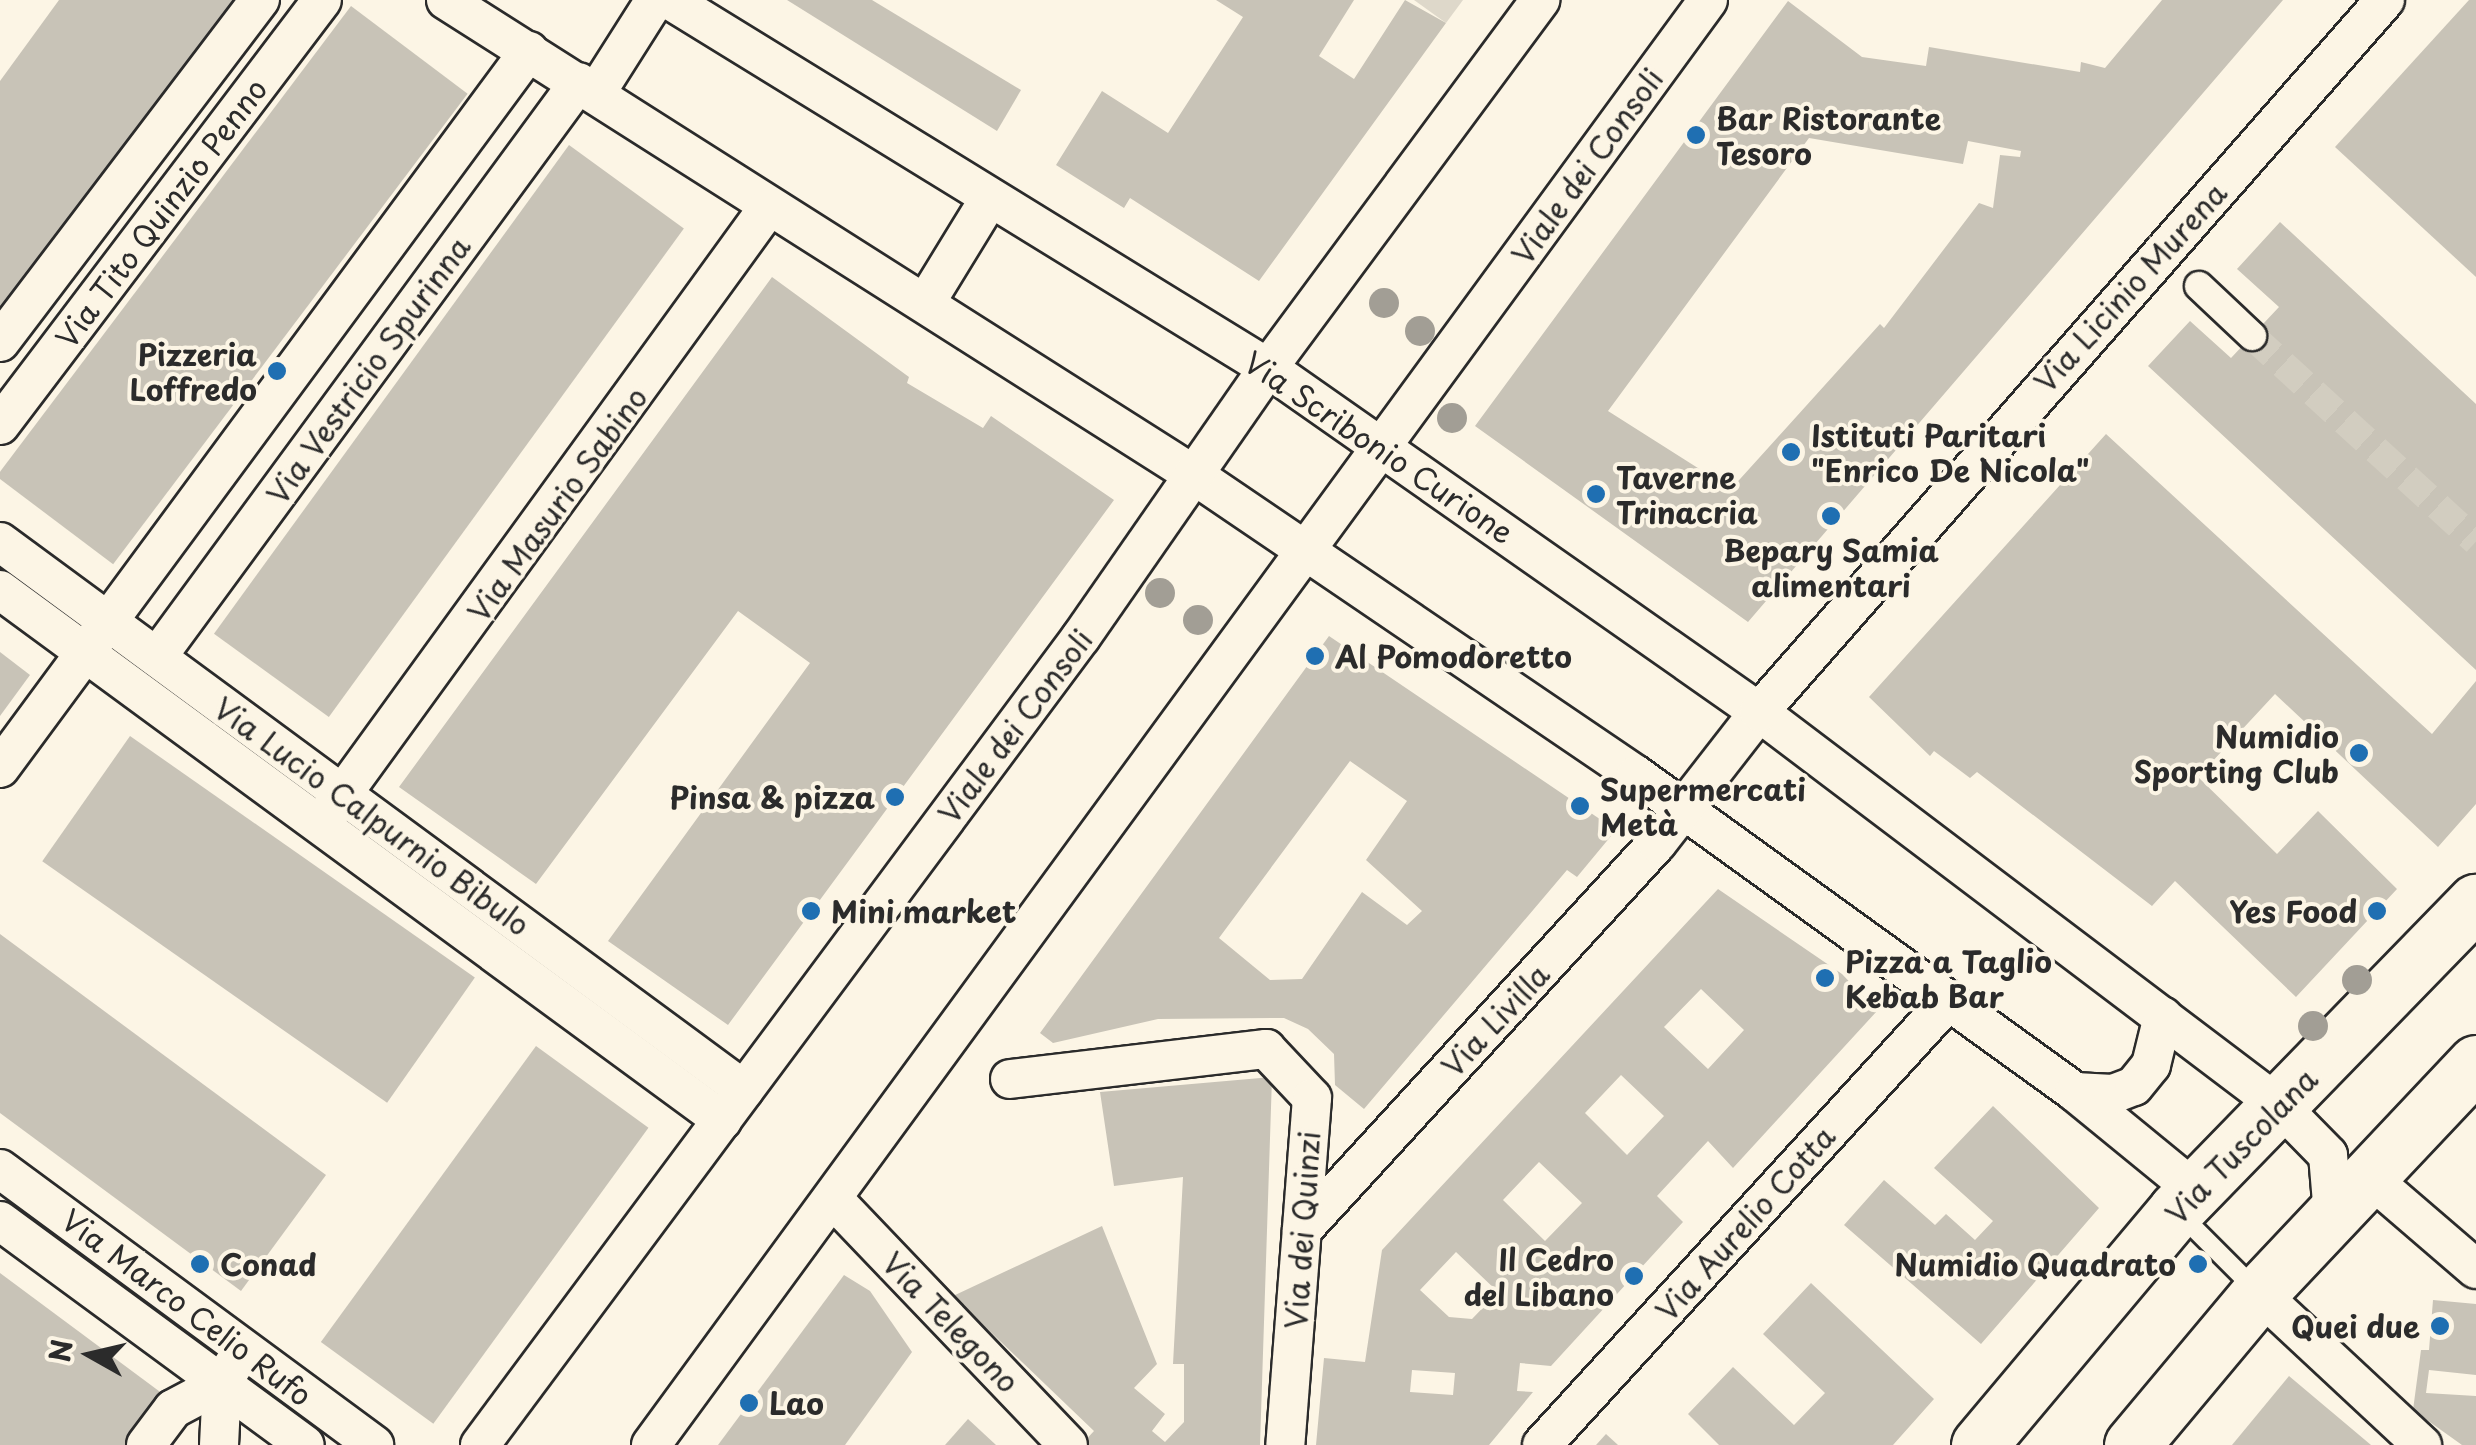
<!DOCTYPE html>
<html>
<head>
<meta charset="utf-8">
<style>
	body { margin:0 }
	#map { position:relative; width:2476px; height:1445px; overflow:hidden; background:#fcf5e5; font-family:"Playpen Sans",sans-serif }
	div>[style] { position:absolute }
	.green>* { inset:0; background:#ded8ca }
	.building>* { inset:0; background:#c8c3b7; transform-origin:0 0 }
	.pedestrian-tunnel>* { height:28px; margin-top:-14px; transform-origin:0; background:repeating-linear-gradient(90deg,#d2cdc0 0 28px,transparent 0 42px) }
	.roads { filter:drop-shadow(2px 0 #2b2b2b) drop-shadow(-2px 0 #2b2b2b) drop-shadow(0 2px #2b2b2b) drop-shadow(0 -2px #2b2b2b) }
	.service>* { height:18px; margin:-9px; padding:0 9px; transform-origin:9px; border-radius:9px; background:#fcf5e5 }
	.pedestrian>* { height:28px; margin:-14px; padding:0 14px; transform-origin:14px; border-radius:14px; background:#fcf5e5 }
	.minor>* { height:38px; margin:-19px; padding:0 19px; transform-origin:19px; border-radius:19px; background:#fcf5e5 }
	.primary>* { height:55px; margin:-27.5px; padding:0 27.5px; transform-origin:27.5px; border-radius:27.5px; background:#fcf5e5 }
	.trees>* { width:30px; height:30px; margin:-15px; border-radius:50%; background:#a29e95 }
	.dots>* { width:28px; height:28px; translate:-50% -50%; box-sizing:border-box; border:5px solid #fcf5e5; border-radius:50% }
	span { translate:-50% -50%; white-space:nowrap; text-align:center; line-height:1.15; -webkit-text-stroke:8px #fcf5e5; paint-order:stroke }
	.poi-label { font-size:30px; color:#2b2b2b; font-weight:700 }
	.left { translate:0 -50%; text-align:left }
	.right { translate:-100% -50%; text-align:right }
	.street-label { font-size:30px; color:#2b2b2b }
	.north { position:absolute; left:40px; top:1305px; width:100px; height:100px; -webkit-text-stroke:8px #fcf5e5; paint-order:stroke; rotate:278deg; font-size:28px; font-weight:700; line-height:40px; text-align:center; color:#2b2b2b }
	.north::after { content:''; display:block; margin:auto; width:35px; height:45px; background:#2b2b2b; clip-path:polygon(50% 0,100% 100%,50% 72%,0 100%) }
</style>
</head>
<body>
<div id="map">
	<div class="green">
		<div style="clip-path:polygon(1414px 0,1463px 0,1446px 23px)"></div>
	</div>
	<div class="building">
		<div style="clip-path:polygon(59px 0,238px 0,0 328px,0 81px)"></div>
		<div style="clip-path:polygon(787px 0,872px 0,1021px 90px,997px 131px)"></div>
		<div style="clip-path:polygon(1216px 0,1354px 0,1319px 56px,1354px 79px,1405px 0,1446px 23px,1259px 281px,1130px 198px,1124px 208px,1056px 165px,1102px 91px,1168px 133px,1243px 17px)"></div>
		<div style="clip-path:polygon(evenodd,2162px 0,2283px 0,1748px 622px,1475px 426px,1788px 1px,1862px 57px,1926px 66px,1929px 47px,2080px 72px,2081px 62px,2105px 68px,2162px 0,1809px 138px,1963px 164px,1968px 141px,2021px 151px,2020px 157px,2000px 155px,1993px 208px,1979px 203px,1884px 328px,1880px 324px,1731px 489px,1608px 411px,1809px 138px)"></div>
		<div style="clip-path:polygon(2469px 0,2476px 0,2476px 277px,2335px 147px)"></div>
		<div style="left:351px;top:6px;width:146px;height:589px;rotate:37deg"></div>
		<div style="left:569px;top:145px;width:142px;height:604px;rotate:36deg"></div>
		<div style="clip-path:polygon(2280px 222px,2476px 404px,2476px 670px,2148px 366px,2190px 321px,2231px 358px,2279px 307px,2237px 269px)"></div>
		<div style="clip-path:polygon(772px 277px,909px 377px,907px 383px,983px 428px,991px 416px,1114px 500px,728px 1025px,608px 941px,810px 663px,738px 611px,536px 884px,399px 787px)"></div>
		<div style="clip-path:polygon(2106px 434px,2432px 734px,2476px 681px,2476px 804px,2438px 847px,2275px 694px,2198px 777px,2277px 854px,2318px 811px,2397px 889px,2296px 997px,2175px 881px,2152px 906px,1977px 772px,1970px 778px,1934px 751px,1930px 756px,1869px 697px)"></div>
		<div style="clip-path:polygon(evenodd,1329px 636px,1616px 830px,1577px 877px,1567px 870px,1364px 1109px,1335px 1085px,1334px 1054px,1308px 1029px,1284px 1018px,1158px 1019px,1053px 1043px,1040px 1033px,1329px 636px,1350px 761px,1407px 801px,1366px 860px,1422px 911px,1407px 925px,1362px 892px,1302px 979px,1270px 980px,1219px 938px,1350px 761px)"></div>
		<div style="clip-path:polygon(0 652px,30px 675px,0 716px)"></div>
		<div style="left:130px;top:736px;width:421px;height:153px;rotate:35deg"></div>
		<div style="clip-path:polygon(evenodd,1718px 889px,1842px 974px,1877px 1011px,1733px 1168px,1708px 1141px,1657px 1196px,1683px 1222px,1551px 1366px,1520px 1363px,1517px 1391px,1533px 1392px,1489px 1445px,1316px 1445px,1324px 1358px,1365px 1362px,1382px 1250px,1718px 889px,1701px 989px,1744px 1030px,1708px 1069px,1664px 1027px,1701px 989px,1718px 889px,1621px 1075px,1664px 1116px,1627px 1155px,1585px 1113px,1621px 1075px,1718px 889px,1539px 1162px,1582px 1203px,1545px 1241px,1503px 1200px,1539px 1162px,1718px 889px,1456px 1252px,1498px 1292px,1472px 1319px,1449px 1317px,1420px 1290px,1456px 1252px,1718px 889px,1412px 1370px,1455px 1373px,1453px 1395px,1410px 1392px,1412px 1370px)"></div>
		<div style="clip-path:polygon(0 934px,326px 1175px,241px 1291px,0 1113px)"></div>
		<div style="left:536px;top:1046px;width:139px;height:366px;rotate:36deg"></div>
		<div style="clip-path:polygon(1272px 1077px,1260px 1445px,1081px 1445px,1094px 1431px,953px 1296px,1102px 1226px,1157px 1364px,1134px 1388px,1165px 1414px,1152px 1431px,1165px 1442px,1184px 1422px,1184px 1364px,1173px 1364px,1183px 1177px,1114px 1186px,1100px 1092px)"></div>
		<div style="clip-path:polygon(1993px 1106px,2099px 1208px,1981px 1344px,1844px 1225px,1884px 1180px,1935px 1225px,1946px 1214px,1975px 1240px,1993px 1221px,1934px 1168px)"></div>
		<div style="clip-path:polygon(0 1273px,171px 1400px,138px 1445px,0 1445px)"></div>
		<div style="clip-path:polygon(844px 1275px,870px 1291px,912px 1352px,845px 1445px,718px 1445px)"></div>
		<div style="clip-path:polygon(1811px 1283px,1934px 1399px,1893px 1445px,1719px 1445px,1688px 1414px,1733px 1367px,1794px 1425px,1825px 1393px,1763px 1334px)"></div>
		<div style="clip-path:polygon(2433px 1300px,2476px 1304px,2476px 1375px,2429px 1370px,2426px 1393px,2476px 1396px,2476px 1445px,2462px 1445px,2413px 1410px,2421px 1350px,2429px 1350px)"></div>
		<div style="clip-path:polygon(2289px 1376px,2371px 1445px,2232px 1445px)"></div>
		<div style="clip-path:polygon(968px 1419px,996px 1445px,945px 1445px)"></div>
		<div style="clip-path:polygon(1606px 1434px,1618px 1445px,1596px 1445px)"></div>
	</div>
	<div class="pedestrian-tunnel">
		<div style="left:2252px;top:336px;width:304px;rotate:42.5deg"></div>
	</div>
	<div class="roads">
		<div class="service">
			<div style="left:2180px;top:1214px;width:105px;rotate:45deg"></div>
		</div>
		<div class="pedestrian">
			<div style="left:2199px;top:286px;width:73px;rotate:43.3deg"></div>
		</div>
		<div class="minor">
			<div style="left:446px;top:0;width:886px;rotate:32.42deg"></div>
			<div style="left:1194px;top:475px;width:534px;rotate:34.17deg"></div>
			<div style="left:1636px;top:775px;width:541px;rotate:35.83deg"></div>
			<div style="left:2075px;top:1092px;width:156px;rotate:39.3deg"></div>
			<div style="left:670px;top:0;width:702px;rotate:31.61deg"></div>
			<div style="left:1268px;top:368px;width:600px;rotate:35.02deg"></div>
			<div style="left:1759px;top:712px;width:655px;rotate:37.11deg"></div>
			<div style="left:2281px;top:1107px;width:67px;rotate:45.6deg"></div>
			<div style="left:2328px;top:1155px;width:60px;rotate:85.2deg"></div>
			<div style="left:596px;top:93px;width:110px;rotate:-57.6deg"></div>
			<div style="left:926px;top:302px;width:121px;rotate:-58.5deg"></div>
			<div style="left:0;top:342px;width:430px;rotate:-52.8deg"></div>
			<div style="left:0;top:425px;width:533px;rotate:-52.85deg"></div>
			<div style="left:0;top:542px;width:924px;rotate:36.37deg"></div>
			<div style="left:0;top:590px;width:896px;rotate:36.28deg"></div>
			<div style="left:157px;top:657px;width:713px;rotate:-53.72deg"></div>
			<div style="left:0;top:768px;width:891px;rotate:-53.58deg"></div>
			<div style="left:328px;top:814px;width:747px;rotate:-54.03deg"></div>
			<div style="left:1010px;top:1079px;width:258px;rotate:-6.7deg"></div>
			<div style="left:1266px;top:1049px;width:67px;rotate:46.8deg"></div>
			<div style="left:1312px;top:1098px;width:348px;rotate:94.4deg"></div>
			<div style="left:2075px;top:1092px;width:38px;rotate:3deg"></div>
			<div style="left:2113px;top:1094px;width:22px;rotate:-21deg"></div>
			<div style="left:2134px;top:1086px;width:27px;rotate:-51deg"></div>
			<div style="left:2151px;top:1065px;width:50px;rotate:-76.2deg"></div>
			<div style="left:0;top:1169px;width:465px;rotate:36.4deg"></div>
			<div style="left:2369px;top:1177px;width:141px;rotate:40.7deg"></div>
			<div style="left:833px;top:1199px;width:340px;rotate:46.3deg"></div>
			<div style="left:0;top:1221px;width:378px;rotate:36.3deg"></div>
			<div style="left:1302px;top:1230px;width:525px;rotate:-47.47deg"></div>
			<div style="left:1657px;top:843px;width:166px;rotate:-52.1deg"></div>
			<div style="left:1759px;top:712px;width:948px;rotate:-48.68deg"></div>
			<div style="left:2259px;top:1293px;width:223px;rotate:43deg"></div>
			<div style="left:146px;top:1445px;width:45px;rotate:-53.1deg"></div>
			<div style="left:173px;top:1409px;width:55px;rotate:-28deg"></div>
			<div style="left:222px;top:1383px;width:22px;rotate:-58deg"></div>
			<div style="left:219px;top:1445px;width:62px;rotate:-87.2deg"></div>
			<div style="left:480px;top:1445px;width:1007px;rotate:-53.36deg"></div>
			<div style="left:1081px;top:637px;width:328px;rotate:-55.2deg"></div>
			<div style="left:1268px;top:368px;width:458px;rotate:-53.5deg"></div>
			<div style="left:651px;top:1445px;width:1790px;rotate:-53.81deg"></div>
			<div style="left:1542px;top:1445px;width:603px;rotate:-47.55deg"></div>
		</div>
		<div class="primary">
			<div style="left:1979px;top:1445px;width:307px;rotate:-50deg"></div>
			<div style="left:2176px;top:1210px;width:430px;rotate:-45.8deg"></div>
			<div style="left:2132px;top:1445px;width:198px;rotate:-50.1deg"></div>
			<div style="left:2259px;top:1293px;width:316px;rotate:-46.7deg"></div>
		</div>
	</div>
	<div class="trees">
		<div style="left:1384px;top:303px"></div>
		<div style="left:1420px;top:331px"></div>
		<div style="left:1452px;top:418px"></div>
		<div style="left:1160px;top:593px"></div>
		<div style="left:1198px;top:620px"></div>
		<div style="left:2357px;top:980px"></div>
		<div style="left:2313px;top:1026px"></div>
	</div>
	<div class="dots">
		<div style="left:1696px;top:135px;background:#1f6fb2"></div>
		<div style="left:277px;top:371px;background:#1f6fb2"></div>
		<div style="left:1791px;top:452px;background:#1f6fb2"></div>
		<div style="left:1596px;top:494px;background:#1f6fb2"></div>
		<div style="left:1831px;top:516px;background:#1f6fb2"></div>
		<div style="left:1315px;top:656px;background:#1f6fb2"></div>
		<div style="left:2359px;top:753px;background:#1f6fb2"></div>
		<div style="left:895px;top:797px;background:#1f6fb2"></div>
		<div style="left:1580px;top:806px;background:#1f6fb2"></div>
		<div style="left:811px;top:911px;background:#1f6fb2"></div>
		<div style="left:2377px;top:911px;background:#1f6fb2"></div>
		<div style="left:1825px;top:978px;background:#1f6fb2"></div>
		<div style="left:200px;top:1264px;background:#1f6fb2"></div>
		<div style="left:2198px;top:1264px;background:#1f6fb2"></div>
		<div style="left:1634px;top:1276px;background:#1f6fb2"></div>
		<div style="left:2440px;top:1326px;background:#1f6fb2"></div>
		<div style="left:749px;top:1403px;background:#1f6fb2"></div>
	</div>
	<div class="poi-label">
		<span class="left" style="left:1716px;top:135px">Bar Ristorante<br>Tesoro</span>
		<span class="right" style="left:257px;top:371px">Pizzeria<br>Loffredo</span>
		<span class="left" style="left:1811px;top:452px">Istituti Paritari<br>"Enrico De Nicola"</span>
		<span class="left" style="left:1616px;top:494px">Taverne<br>Trinacria</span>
		<span style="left:1831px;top:567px">Bepary Samia<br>alimentari</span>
		<span class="left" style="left:1335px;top:656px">Al Pomodoretto</span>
		<span class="right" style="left:2339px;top:753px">Numidio<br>Sporting Club</span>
		<span class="left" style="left:1600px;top:806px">Supermercati<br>Metà</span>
		<span class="right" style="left:875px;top:797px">Pinsa &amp; pizza</span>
		<span class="left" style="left:831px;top:911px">Mini market</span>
		<span class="right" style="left:2357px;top:911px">Yes Food</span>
		<span class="left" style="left:1845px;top:978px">Pizza a Taglio<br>Kebab Bar</span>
		<span class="right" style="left:1614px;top:1276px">Il Cedro<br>del Libano</span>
		<span class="left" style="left:220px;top:1264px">Conad</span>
		<span class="right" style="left:2176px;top:1264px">Numidio Quadrato</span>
		<span class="right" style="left:2420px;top:1326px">Quei due</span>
		<span class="left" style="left:769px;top:1403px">Lao</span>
	</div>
	<div class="street-label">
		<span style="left:1587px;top:166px;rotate:-54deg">Viale dei Consoli</span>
		<span style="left:161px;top:213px;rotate:-53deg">Via Tito Quinzio Penno</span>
		<span style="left:2130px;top:287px;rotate:-48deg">Via Licinio Murena</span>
		<span style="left:368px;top:370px;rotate:-54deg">Via Vestricio Spurinna</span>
		<span style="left:1379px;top:447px;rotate:34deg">Via Scribonio Curione</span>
		<span style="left:557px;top:504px;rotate:-54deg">Via Masurio Sabino</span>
		<span style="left:1015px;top:726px;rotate:-53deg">Viale dei Consoli</span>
		<span style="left:372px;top:816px;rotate:36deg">Via Lucio Calpurnio Bibulo</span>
		<span style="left:1495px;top:1020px;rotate:-47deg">Via Livilla</span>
		<span style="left:2241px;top:1146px;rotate:-46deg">Via Tuscolana</span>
		<span style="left:1745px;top:1223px;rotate:-48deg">Via Aurelio Cotta</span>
		<span style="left:1302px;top:1230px;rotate:-86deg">Via dei Quinzi</span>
		<span style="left:187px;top:1307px;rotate:37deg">Via Marco Celio Rufo</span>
		<span style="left:951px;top:1322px;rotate:46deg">Via Telegono</span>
	</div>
	<div class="north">N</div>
</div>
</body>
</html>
